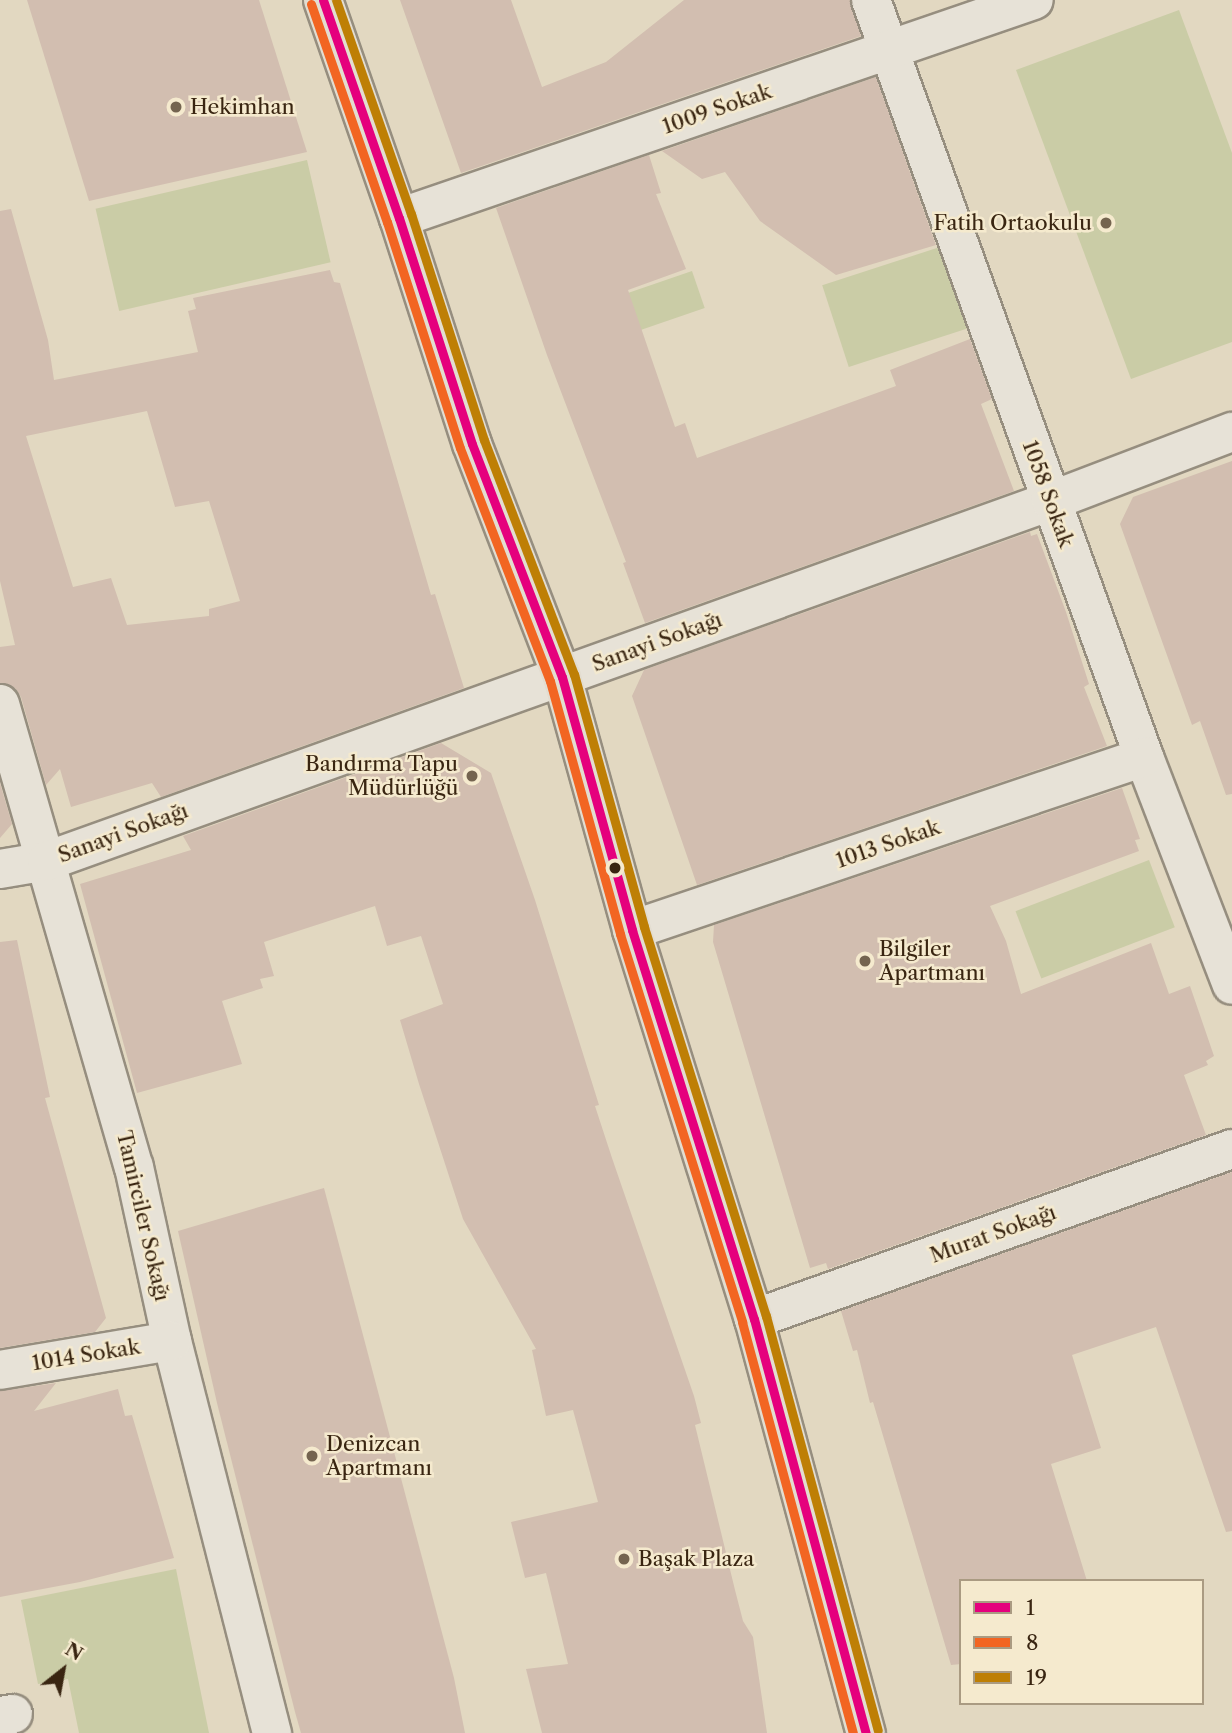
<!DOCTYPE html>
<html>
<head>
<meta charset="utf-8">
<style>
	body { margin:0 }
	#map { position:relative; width:1232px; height:1733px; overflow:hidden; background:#e2d8c1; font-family:"Libre Caslon Text",serif }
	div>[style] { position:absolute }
	.green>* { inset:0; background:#cacca6; transform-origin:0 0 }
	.building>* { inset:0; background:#d2beb0 }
	.roads { filter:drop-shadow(2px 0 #968e7f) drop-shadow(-2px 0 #968e7f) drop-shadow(0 2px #968e7f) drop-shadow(0 -2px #968e7f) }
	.minor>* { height:38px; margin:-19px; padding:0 19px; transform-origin:19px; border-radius:19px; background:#e7e2d7 }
	.major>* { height:38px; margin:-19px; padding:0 19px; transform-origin:19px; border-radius:19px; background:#e3ddd0 }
	.bus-1>* { height:9px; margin:-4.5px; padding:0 4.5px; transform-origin:4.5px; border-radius:4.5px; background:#e5007d }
	.bus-2>* { height:9px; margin:-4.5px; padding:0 4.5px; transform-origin:4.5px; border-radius:4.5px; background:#f26522 }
	.bus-3>* { height:9px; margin:-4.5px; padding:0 4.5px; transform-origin:4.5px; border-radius:4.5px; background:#be7f05 }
	.dots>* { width:19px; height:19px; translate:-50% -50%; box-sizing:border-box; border:4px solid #f5eace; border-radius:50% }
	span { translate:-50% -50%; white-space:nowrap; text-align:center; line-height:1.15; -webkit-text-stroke:5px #f5eace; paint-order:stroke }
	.poi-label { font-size:21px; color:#392511 }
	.left { translate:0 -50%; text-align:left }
	.right { translate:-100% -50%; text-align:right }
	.street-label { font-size:21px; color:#392511 }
	.legend { position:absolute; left:959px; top:1579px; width:245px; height:126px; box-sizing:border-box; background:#f5eace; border:2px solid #aa9b82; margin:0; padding:9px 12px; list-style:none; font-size:21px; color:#392511 }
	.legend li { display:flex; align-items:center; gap:14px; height:35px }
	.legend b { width:35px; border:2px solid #aa9b82 }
	.north { position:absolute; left:28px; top:1635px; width:70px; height:70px; -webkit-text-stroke:5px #f5eace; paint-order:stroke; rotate:31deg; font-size:19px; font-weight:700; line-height:28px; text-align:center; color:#392511 }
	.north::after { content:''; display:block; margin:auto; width:24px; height:32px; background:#392511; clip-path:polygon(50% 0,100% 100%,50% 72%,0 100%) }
</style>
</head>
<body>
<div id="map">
	<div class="green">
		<div style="clip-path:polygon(1179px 10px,1232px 153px,1232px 342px,1131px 379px,1016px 70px)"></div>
		<div style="left:307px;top:160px;width:105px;height:217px;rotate:77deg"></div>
		<div style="left:943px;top:246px;width:86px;height:127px;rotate:72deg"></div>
		<div style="left:692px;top:271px;width:39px;height:157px;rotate:71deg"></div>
		<div style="left:1149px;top:860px;width:72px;height:143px;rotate:69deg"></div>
		<div style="clip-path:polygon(176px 1569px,209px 1733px,79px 1733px,68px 1679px,38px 1684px,21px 1600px)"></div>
	</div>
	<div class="building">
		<div style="clip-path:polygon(27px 0,259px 0,307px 152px,89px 201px)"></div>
		<div style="clip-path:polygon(400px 0,511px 0,542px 87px,606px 62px,684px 0,850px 0,861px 36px,461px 173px)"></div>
		<div style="clip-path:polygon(876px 77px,936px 245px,836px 275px,760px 221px,725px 172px,702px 179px,662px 151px)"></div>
		<div style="clip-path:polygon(649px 155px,661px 193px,656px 194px,686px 269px,628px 290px,675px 427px,685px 423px,697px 458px,896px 386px,890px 370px,970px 339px,992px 399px,981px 404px,1014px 491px,645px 623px,623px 563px,626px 562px,547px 355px,496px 208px)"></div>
		<div style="clip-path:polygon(evenodd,11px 209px,48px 340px,54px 380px,198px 352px,188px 311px,196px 309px,193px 298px,330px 270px,334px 282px,340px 283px,431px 595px,435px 594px,464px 688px,161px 797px,152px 783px,71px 807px,60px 769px,46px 785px,21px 697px,15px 688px,0 683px,0 647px,15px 645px,0 581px,0 211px,11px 209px,147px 411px,175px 507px,209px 501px,240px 601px,209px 609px,209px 616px,127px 625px,111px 578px,73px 587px,26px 436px,147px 411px)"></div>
		<div style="clip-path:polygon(1232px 461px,1232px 794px,1226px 795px,1200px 721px,1192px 725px,1120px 524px,1133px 497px)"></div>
		<div style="clip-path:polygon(1030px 532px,1031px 536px,1037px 534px,1066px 612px,1089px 684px,1084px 687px,1107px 746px,697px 885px,632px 696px,644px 670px)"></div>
		<div style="clip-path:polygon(441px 743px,491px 773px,535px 900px,599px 1105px,595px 1106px,612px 1158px,694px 1396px,701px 1423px,695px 1425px,735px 1590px,743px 1621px,753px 1637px,767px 1733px,542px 1733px,526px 1669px,568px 1664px,546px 1573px,525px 1578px,511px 1522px,598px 1502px,573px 1410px,546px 1416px,532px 1350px,536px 1349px,463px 1219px,419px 1084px,400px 1020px,443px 1004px,421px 936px,387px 946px,375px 906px,264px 942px,274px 976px,260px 979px,263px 988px,222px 1001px,242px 1064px,137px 1093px,80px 884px,191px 850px,183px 836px)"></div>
		<div style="clip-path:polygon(0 783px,12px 824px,0 838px)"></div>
		<div style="clip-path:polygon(1122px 788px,1140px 839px,1135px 840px,1139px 851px,990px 906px,1006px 941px,1021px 994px,1151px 943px,1169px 994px,1190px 986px,1214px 1056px,1206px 1061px,1208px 1065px,1184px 1075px,1206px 1135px,828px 1269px,826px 1263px,810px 1268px,713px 942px,714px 925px)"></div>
		<div style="clip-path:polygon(17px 940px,50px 1097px,45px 1098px,106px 1318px,95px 1332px,0 1348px,0 942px)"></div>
		<div style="clip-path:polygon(1232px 1172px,1232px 1531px,1226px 1532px,1156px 1327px,1072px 1355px,1101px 1448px,1051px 1464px,1087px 1581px,961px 1581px,961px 1664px,951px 1665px,873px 1402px,870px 1403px,857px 1350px,853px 1351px,841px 1311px)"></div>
		<div style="clip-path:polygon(324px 1188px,454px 1678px,465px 1733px,301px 1733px,295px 1712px,217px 1403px,178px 1231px)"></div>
		<div style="clip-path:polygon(56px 1383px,34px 1411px,118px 1389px,125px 1416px,132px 1415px,174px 1558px,80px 1582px,0 1597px,0 1391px)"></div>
	</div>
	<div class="roads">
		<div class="minor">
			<div style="left:871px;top:0;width:805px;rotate:70.17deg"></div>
			<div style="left:1144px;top:757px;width:244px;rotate:68.9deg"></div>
			<div style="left:399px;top:218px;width:671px;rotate:-18.95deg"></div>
			<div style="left:0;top:704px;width:482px;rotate:73.9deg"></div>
			<div style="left:134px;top:1167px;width:178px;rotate:77.7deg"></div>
			<div style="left:172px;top:1341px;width:405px;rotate:75.7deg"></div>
			<div style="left:0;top:869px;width:48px;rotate:-9.7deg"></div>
			<div style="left:47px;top:861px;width:1067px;rotate:-19.73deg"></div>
			<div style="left:1051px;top:501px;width:194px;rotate:-20.9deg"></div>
			<div style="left:632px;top:930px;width:540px;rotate:-18.67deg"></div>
			<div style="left:754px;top:1319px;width:507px;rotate:-19.58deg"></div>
			<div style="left:0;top:1370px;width:174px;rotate:-9.6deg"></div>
			<div style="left:0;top:1716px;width:13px;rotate:-9deg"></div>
		</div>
		<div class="major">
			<div style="left:323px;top:0;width:231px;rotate:70.8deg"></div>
			<div style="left:399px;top:218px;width:237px;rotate:72.1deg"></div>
			<div style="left:472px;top:444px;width:250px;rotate:68.9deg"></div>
			<div style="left:562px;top:677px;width:263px;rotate:74.5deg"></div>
			<div style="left:632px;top:930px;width:408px;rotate:72.6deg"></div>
			<div style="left:754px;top:1319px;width:429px;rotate:74.9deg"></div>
		</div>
	</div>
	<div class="bus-1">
		<div style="left:323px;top:0;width:231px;rotate:70.8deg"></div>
		<div style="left:399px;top:218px;width:237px;rotate:72.1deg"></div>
		<div style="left:472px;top:444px;width:250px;rotate:68.9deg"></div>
		<div style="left:562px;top:677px;width:263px;rotate:74.5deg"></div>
		<div style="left:632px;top:930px;width:408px;rotate:72.6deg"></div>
		<div style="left:754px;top:1319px;width:429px;rotate:74.9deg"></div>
	</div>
	<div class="bus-2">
		<div style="left:311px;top:4px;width:231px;rotate:70.8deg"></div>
		<div style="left:387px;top:222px;width:237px;rotate:72.1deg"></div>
		<div style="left:460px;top:448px;width:250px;rotate:68.9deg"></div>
		<div style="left:550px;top:681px;width:263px;rotate:74.5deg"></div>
		<div style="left:620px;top:934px;width:407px;rotate:72.5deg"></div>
		<div style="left:742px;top:1322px;width:426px;rotate:74.9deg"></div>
	</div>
	<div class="bus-3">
		<div style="left:336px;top:0;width:227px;rotate:70.7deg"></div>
		<div style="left:411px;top:214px;width:237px;rotate:72.1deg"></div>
		<div style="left:484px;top:440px;width:251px;rotate:69deg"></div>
		<div style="left:574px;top:674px;width:263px;rotate:74.5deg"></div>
		<div style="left:644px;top:927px;width:408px;rotate:72.6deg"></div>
		<div style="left:766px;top:1316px;width:429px;rotate:74.9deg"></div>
	</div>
	<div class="dots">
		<div style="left:176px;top:107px;background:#74644f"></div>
		<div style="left:1106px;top:223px;background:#74644f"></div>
		<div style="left:472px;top:776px;background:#74644f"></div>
		<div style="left:615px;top:868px;background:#392511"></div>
		<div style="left:865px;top:961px;background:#74644f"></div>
		<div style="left:312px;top:1456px;background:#74644f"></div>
		<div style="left:624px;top:1559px;background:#74644f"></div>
	</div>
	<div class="poi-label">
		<span class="left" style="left:190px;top:107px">Hekimhan</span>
		<span class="right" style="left:1092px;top:223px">Fatih Ortaokulu</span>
		<span class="right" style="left:458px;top:776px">Bandırma Tapu<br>Müdürlüğü</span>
		<span class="left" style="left:879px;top:961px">Bilgiler<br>Apartmanı</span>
		<span class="left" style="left:326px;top:1456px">Denizcan<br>Apartmanı</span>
		<span class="left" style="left:638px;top:1559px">Başak Plaza</span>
	</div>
	<div class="street-label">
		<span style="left:717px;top:109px;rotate:-19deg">1009 Sokak</span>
		<span style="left:1048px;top:494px;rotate:70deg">1058 Sokak</span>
		<span style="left:657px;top:642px;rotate:-20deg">Sanayi Sokağı</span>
		<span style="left:123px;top:833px;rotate:-20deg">Sanayi Sokağı</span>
		<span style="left:888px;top:844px;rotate:-19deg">1013 Sokak</span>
		<span style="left:143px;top:1216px;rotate:77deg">Tamirciler Sokağı</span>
		<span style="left:993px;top:1234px;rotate:-20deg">Murat Sokağı</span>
		<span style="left:86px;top:1355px;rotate:-9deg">1014 Sokak</span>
	</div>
	<ul class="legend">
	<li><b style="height:9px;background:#e5007d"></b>1</li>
	<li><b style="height:9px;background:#f26522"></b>8</li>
	<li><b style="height:9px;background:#be7f05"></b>19</li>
	</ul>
	<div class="north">N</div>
</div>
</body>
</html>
